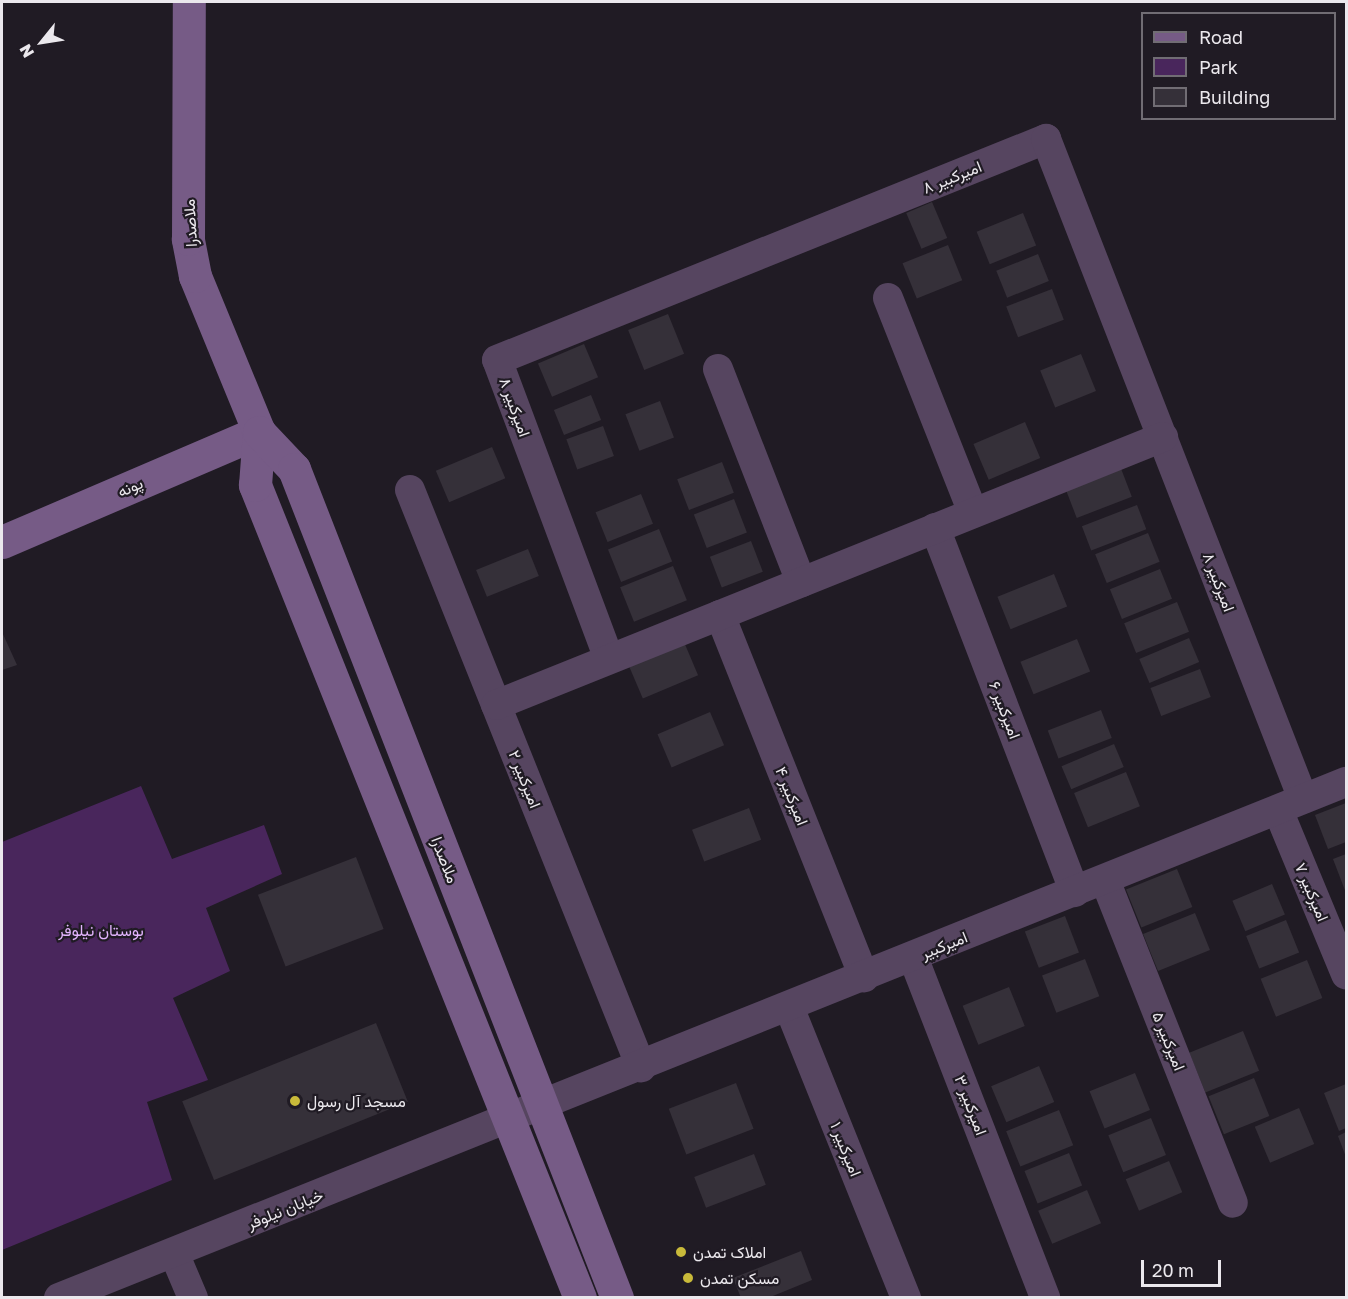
<!DOCTYPE html>
<html>
<head>
<meta charset="utf-8">
<style>
	body { margin:0 }
	#map { position:relative; width:1348px; height:1299px; overflow:hidden; background:#201b24; font-family:"Golos Text",Vazirmatn,sans-serif }
	div>[style] { position:absolute }
	.green>* { inset:0; background:#49265c }
	.building>* { inset:0; background:#353039; transform-origin:0 0 }
	.street>* { height:30px; margin:-15px; padding:0 15px; transform-origin:15px; border-radius:15px; background:#564560 }
	.secondary>* { height:33px; margin:-16.5px; padding:0 16.5px; transform-origin:16.5px; border-radius:16.5px; background:#765b86 }
	.dots>* { width:16px; height:16px; translate:-50% -50%; box-sizing:border-box; border:3px solid #201b24; border-radius:50% }
	span { translate:-50% -50%; white-space:nowrap; text-align:center; line-height:1.15; -webkit-text-stroke:4.5px #201b24; paint-order:stroke }
	.street-label { font-size:16px; color:#ebe8ed }
	.park-label { font-size:16px; color:#e2b4fd }
	.poi-label { font-size:16px; color:#ebe8ed }
	.left { translate:0 -50%; text-align:left }
	.frame { position:absolute; inset:0; border:3px solid #ebe8ed; pointer-events:none }
	.legend { position:absolute; left:1141px; top:12px; width:195px; height:108px; box-sizing:border-box; background:#201b24; border:2px solid #716d74; margin:0; padding:8px 10px; list-style:none; font-size:18px; color:#ebe8ed }
	.legend li { display:flex; align-items:center; gap:12px; height:30px }
	.legend b { width:30px; border:2px solid #716d74 }
	.north { position:absolute; left:12px; top:12px; width:60px; height:60px; -webkit-text-stroke:4px #201b24; paint-order:stroke; rotate:240deg; font-size:16px; font-weight:700; line-height:24px; text-align:center; color:#ebe8ed }
	.north::after { content:''; display:block; margin:auto; width:21px; height:27px; background:#ebe8ed; clip-path:polygon(50% 0,100% 100%,50% 72%,0 100%) }
	.scale { position:absolute; left:1141px; top:1260px; width:80px; height:27px; box-sizing:border-box; border:3px solid #ebe8ed; border-top:0; padding-left:8px; font-size:18px; line-height:21px; white-space:nowrap; color:#ebe8ed; -webkit-text-stroke:4px #201b24; paint-order:stroke }
</style>
</head>
<body>
<div id="map">
	<div class="green">
		<div style="clip-path:polygon(141px 786px,172px 859px,264px 825px,282px 874px,206px 908px,230px 971px,173px 998px,208px 1080px,147px 1102px,172px 1180px,2px 1250px,2px 842px)"></div>
	</div>
	<div class="building">
		<div style="left:932px;top:202px;width:39px;height:28px;rotate:67deg"></div>
		<div style="left:1023px;top:213px;width:35px;height:50px;rotate:68deg"></div>
		<div style="left:948px;top:245px;width:38px;height:49px;rotate:68deg"></div>
		<div style="left:1038px;top:254px;width:29px;height:45px;rotate:68deg"></div>
		<div style="left:1052px;top:289px;width:33px;height:49px;rotate:69deg"></div>
		<div style="left:668px;top:314px;width:43px;height:43px;rotate:68deg"></div>
		<div style="left:584px;top:344px;width:36px;height:50px;rotate:67deg"></div>
		<div style="left:1081px;top:354px;width:40px;height:44px;rotate:68deg"></div>
		<div style="left:591px;top:395px;width:27px;height:40px;rotate:68deg"></div>
		<div style="left:660px;top:401px;width:39px;height:37px;rotate:69deg"></div>
		<div style="left:1025px;top:422px;width:39px;height:56px;rotate:67deg"></div>
		<div style="left:603px;top:426px;width:32px;height:39px;rotate:70deg"></div>
		<div style="left:492px;top:447px;width:34px;height:61px;rotate:67deg"></div>
		<div style="left:722px;top:462px;width:33px;height:48px;rotate:69deg"></div>
		<div style="left:1120px;top:466px;width:33px;height:59px;rotate:69deg"></div>
		<div style="left:641px;top:494px;width:32px;height:49px;rotate:68deg"></div>
		<div style="left:734px;top:499px;width:36px;height:43px;rotate:69deg"></div>
		<div style="left:1137px;top:505px;width:26px;height:59px;rotate:69deg"></div>
		<div style="left:659px;top:529px;width:35px;height:55px;rotate:68deg"></div>
		<div style="left:1148px;top:533px;width:31px;height:57px;rotate:68deg"></div>
		<div style="left:751px;top:541px;width:33px;height:44px;rotate:69deg"></div>
		<div style="left:528px;top:549px;width:29px;height:56px;rotate:68deg"></div>
		<div style="left:673px;top:566px;width:37px;height:57px;rotate:68deg"></div>
		<div style="left:1160px;top:569px;width:32px;height:54px;rotate:68deg"></div>
		<div style="left:1054px;top:574px;width:35px;height:61px;rotate:68deg"></div>
		<div style="left:1177px;top:602px;width:32px;height:57px;rotate:68deg"></div>
		<div style="clip-path:polygon(2px 632px,17px 665px,2px 670px)"></div>
		<div style="left:1189px;top:638px;width:26px;height:54px;rotate:67deg"></div>
		<div style="left:1077px;top:639px;width:35px;height:61px;rotate:68deg"></div>
		<div style="left:684px;top:642px;width:36px;height:60px;rotate:67deg"></div>
		<div style="left:1200px;top:669px;width:30px;height:53px;rotate:69deg"></div>
		<div style="left:1101px;top:710px;width:30px;height:57px;rotate:69deg"></div>
		<div style="left:710px;top:712px;width:36px;height:57px;rotate:67deg"></div>
		<div style="left:1114px;top:744px;width:25px;height:57px;rotate:67deg"></div>
		<div style="left:1126px;top:772px;width:37px;height:56px;rotate:68deg"></div>
		<div style="clip-path:polygon(1346px 803px,1346px 842px,1328px 849px,1315px 815px)"></div>
		<div style="left:749px;top:808px;width:34px;height:61px;rotate:69deg"></div>
		<div style="clip-path:polygon(1346px 854px,1346px 893px,1333px 859px)"></div>
		<div style="left:356px;top:857px;width:77px;height:105px;rotate:69deg"></div>
		<div style="left:1177px;top:869px;width:41px;height:55px;rotate:68deg"></div>
		<div style="left:1272px;top:884px;width:33px;height:43px;rotate:67deg"></div>
		<div style="left:1195px;top:913px;width:40px;height:56px;rotate:68deg"></div>
		<div style="left:1065px;top:916px;width:39px;height:43px;rotate:69deg"></div>
		<div style="left:1286px;top:920px;width:35px;height:43px;rotate:68deg"></div>
		<div style="left:1085px;top:959px;width:40px;height:46px;rotate:69deg"></div>
		<div style="left:1307px;top:960px;width:41px;height:50px;rotate:68deg"></div>
		<div style="left:1009px;top:987px;width:42px;height:50px;rotate:68deg"></div>
		<div style="left:376px;top:1023px;width:85px;height:209px;rotate:68deg"></div>
		<div style="left:1243px;top:1031px;width:43px;height:58px;rotate:68deg"></div>
		<div style="left:1039px;top:1066px;width:39px;height:52px;rotate:67deg"></div>
		<div style="left:1135px;top:1073px;width:40px;height:49px;rotate:68deg"></div>
		<div style="left:1254px;top:1078px;width:41px;height:49px;rotate:68deg"></div>
		<div style="left:736px;top:1083px;width:49px;height:72px;rotate:69deg"></div>
		<div style="clip-path:polygon(1346px 1084px,1346px 1128px,1339px 1131px,1324px 1093px)"></div>
		<div style="left:1299px;top:1108px;width:39px;height:48px;rotate:67deg"></div>
		<div style="left:1059px;top:1110px;width:38px;height:57px;rotate:68deg"></div>
		<div style="left:1151px;top:1118px;width:40px;height:46px;rotate:68deg"></div>
		<div style="clip-path:polygon(1346px 1132px,1346px 1157px,1338px 1136px)"></div>
		<div style="left:1069px;top:1153px;width:35px;height:48px;rotate:68deg"></div>
		<div style="left:754px;top:1154px;width:33px;height:64px;rotate:69deg"></div>
		<div style="left:1169px;top:1161px;width:34px;height:47px;rotate:67deg"></div>
		<div style="left:1087px;top:1190px;width:36px;height:53px;rotate:67deg"></div>
		<div style="clip-path:polygon(801px 1251px,812px 1280px,768px 1298px,741px 1298px,733px 1278px)"></div>
	</div>
	<div class="street">
		<div style="left:888px;top:298px;width:231px;rotate:68.4deg"></div>
		<div style="left:718px;top:369px;width:229px;rotate:68.7deg"></div>
		<div style="left:410px;top:490px;width:622px;rotate:68.18deg"></div>
		<div style="left:935px;top:528px;width:390px;rotate:69deg"></div>
		<div style="left:720px;top:615px;width:390px;rotate:68.3deg"></div>
		<div style="left:609px;top:659px;width:319px;rotate:-110.5deg"></div>
		<div style="left:497px;top:360px;width:592px;rotate:-21.93deg"></div>
		<div style="left:1046px;top:139px;width:708px;rotate:68.72deg"></div>
		<div style="left:496px;top:705px;width:719px;rotate:-21.89deg"></div>
		<div style="left:1278px;top:810px;width:178px;rotate:67.5deg"></div>
		<div style="left:1105px;top:880px;width:347px;rotate:68.4deg"></div>
		<div style="left:913px;top:957px;width:366px;rotate:68.8deg"></div>
		<div style="left:789px;top:1007px;width:314px;rotate:68.1deg"></div>
		<div style="left:174px;top:1253px;width:49px;rotate:67.1deg"></div>
		<div style="left:59px;top:1298px;width:1387px;rotate:-21.85deg"></div>
	</div>
	<div class="secondary">
		<div style="left:2px;top:542px;width:280px;rotate:-23.2deg"></div>
		<div style="left:259px;top:432px;width:169px;rotate:-112.3deg"></div>
		<div style="left:195px;top:276px;width:38px;rotate:-101deg"></div>
		<div style="left:188px;top:239px;width:237px;rotate:-89.8deg"></div>
		<div style="left:580px;top:1298px;width:876px;rotate:-111.79deg"></div>
		<div style="left:255px;top:485px;width:53px;rotate:-85.7deg"></div>
		<div style="left:259px;top:432px;width:51px;rotate:46.6deg"></div>
		<div style="left:294px;top:469px;width:890px;rotate:68.71deg"></div>
	</div>
	<div class="dots">
		<div style="left:295px;top:1101px;background:#c9ba3a"></div>
		<div style="left:681px;top:1252px;background:#c9ba3a"></div>
		<div style="left:688px;top:1278px;background:#c9ba3a"></div>
	</div>
	<div class="street-label">
		<span style="left:952px;top:177px;rotate:-22deg">امیرکبیر ۸</span>
		<span style="left:190px;top:223px;rotate:-93deg">ملاصدرا</span>
		<span style="left:515px;top:407px;rotate:70deg">امیرکبیر ۸</span>
		<span style="left:130px;top:487px;rotate:-23deg">پونه</span>
		<span style="left:1219px;top:582px;rotate:69deg">امیرکبیر ۸</span>
		<span style="left:1005px;top:710px;rotate:69deg">امیرکبیر ۶</span>
		<span style="left:525px;top:779px;rotate:68deg">امیرکبیر ۲</span>
		<span style="left:792px;top:796px;rotate:68deg">امیرکبیر ۴</span>
		<span style="left:445px;top:860px;rotate:69deg">ملاصدرا</span>
		<span style="left:1312px;top:892px;rotate:67deg">امیرکبیر ۷</span>
		<span style="left:944px;top:945px;rotate:-22deg">امیرکبیر</span>
		<span style="left:1169px;top:1041px;rotate:68deg">امیرکبیر ۵</span>
		<span style="left:971px;top:1105px;rotate:69deg">امیرکبیر ۳</span>
		<span style="left:846px;top:1149px;rotate:68deg">امیرکبیر ۱</span>
		<span style="left:285px;top:1209px;rotate:-22deg">خیابان نیلوفر</span>
	</div>
	<div class="park-label">
		<span style="left:101px;top:930px">بوستان نیلوفر</span>
	</div>
	<div class="poi-label">
		<span class="left" style="left:307px;top:1101px">مسجد آل رسول</span>
		<span class="left" style="left:693px;top:1252px">املاک تمدن</span>
		<span class="left" style="left:700px;top:1278px">مسکن تمدن</span>
	</div>
	<div class="frame"></div>
	<ul class="legend">
	<li><b style="height:8px;background:#765b86"></b>Road</li>
	<li><b style="height:16px;background:#49265c"></b>Park</li>
	<li><b style="height:16px;background:#353039"></b>Building</li>
	</ul>
	<div class="north">N</div>
	<div class="scale">20 m</div>
</div>
</body>
</html>
